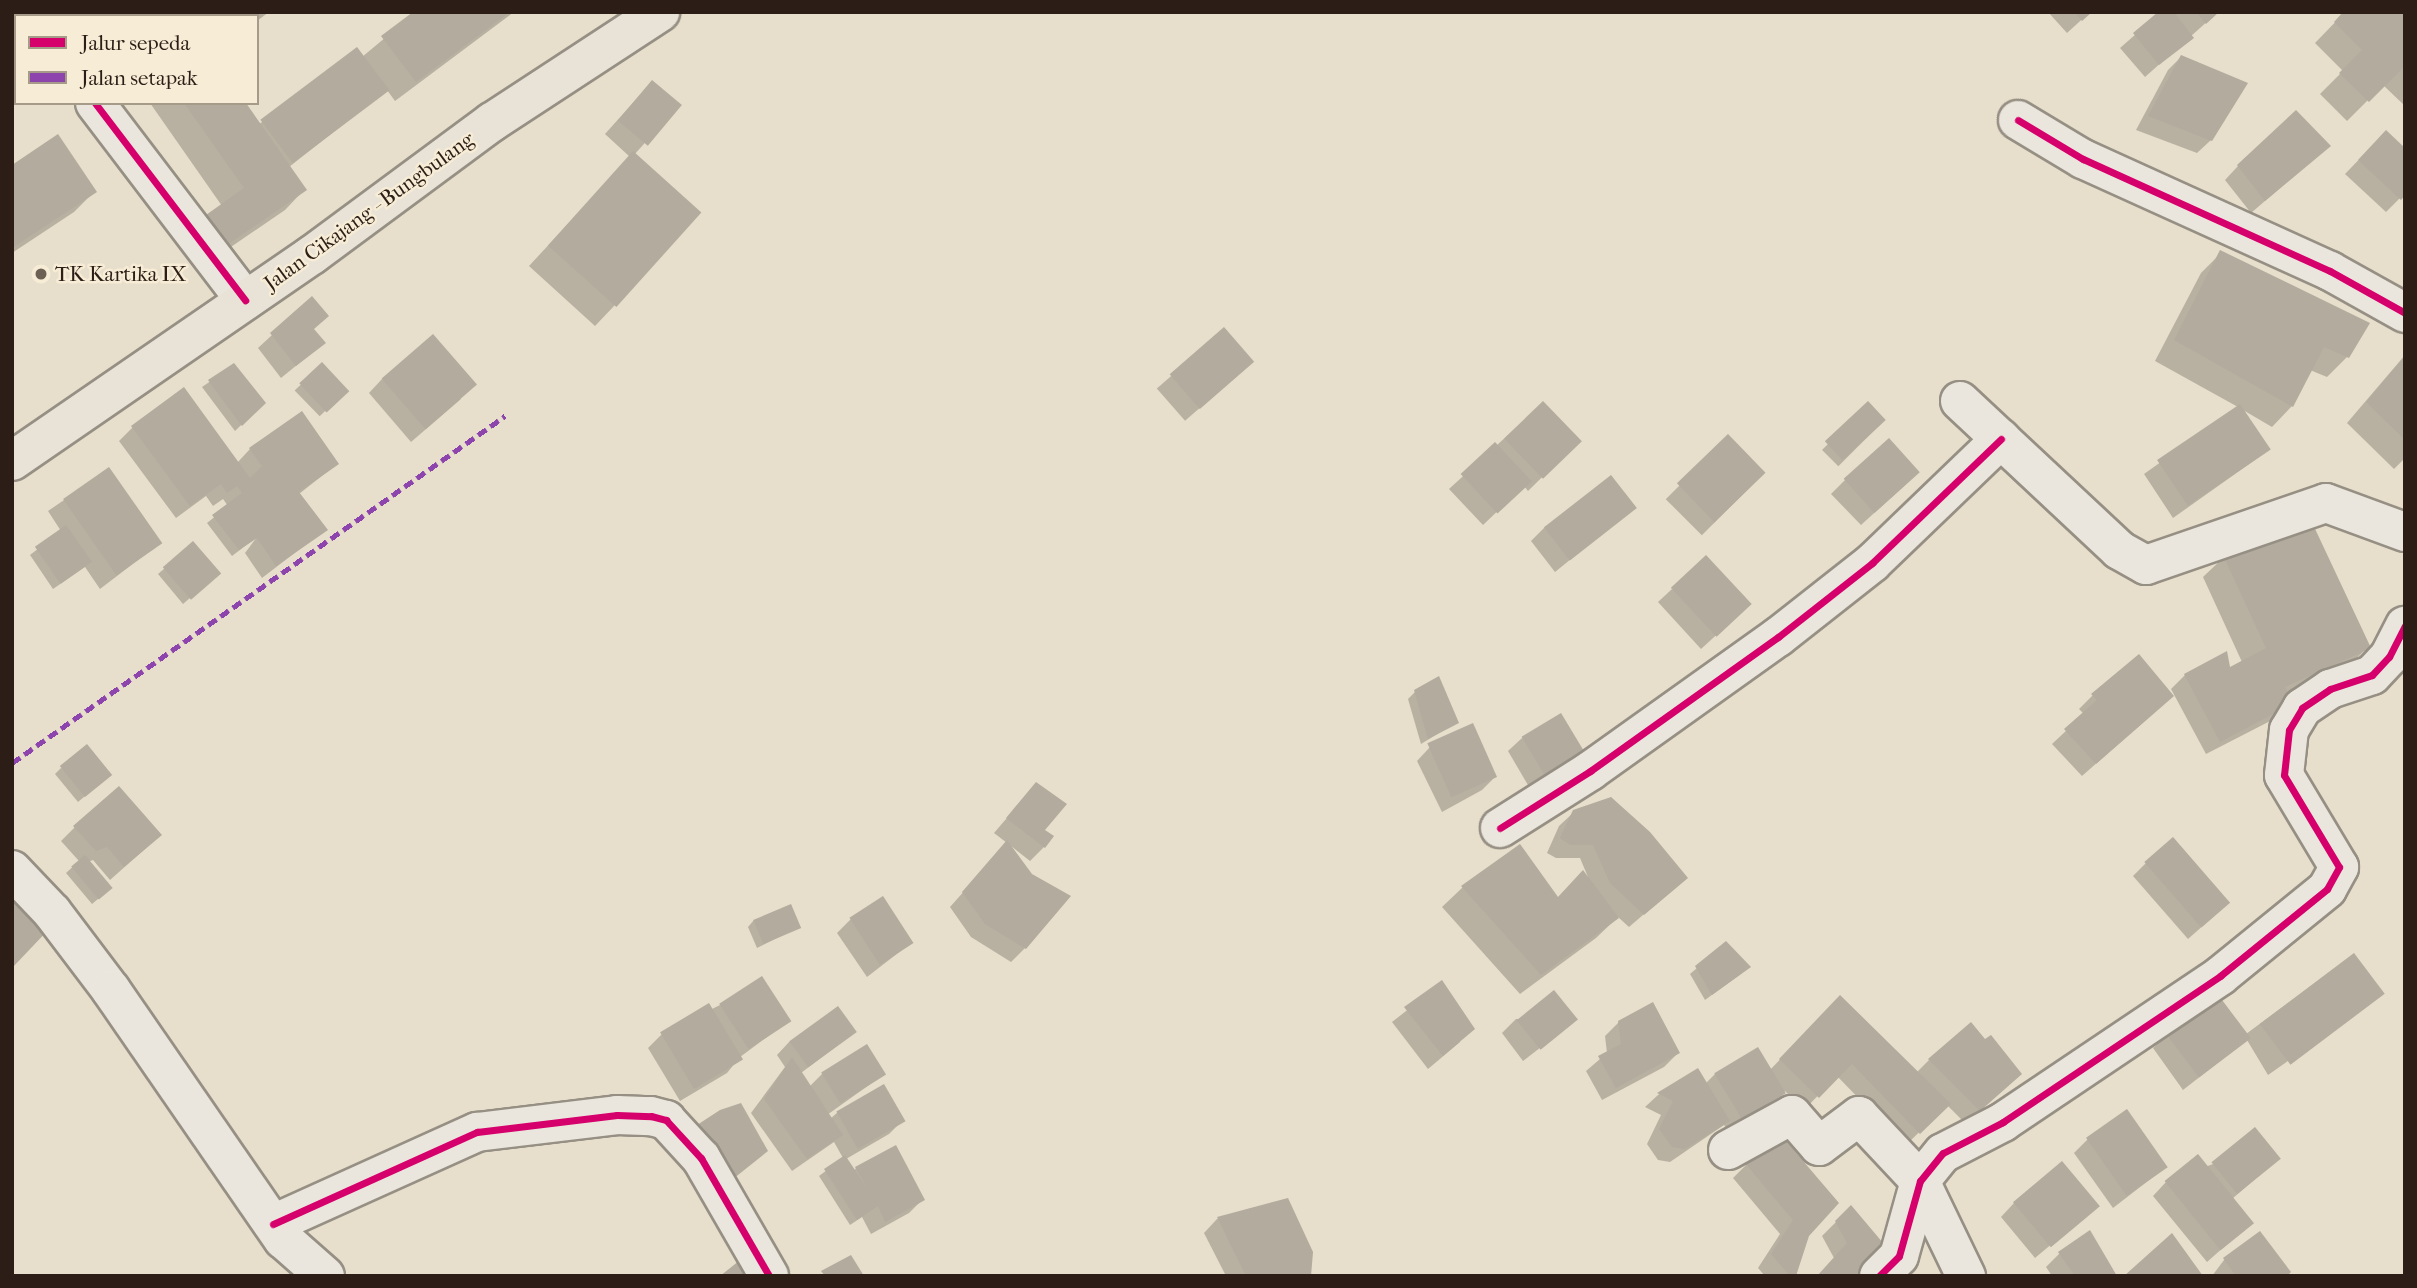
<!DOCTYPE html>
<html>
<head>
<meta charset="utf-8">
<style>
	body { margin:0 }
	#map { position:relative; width:2417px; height:1288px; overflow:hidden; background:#e7decb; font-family:"IM FELL French Canon",serif }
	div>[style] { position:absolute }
	.shadow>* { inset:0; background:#0003; transform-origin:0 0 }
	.building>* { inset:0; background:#b2ab9e; transform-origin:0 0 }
	.roads { filter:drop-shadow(2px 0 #968f84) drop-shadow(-2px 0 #968f84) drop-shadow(0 2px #968f84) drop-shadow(0 -2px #968f84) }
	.minor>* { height:38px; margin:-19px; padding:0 19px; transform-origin:19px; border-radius:19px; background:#ebe6dd }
	.primary>* { height:38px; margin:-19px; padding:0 19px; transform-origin:19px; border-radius:19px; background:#e8e2d7 }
	.quiet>* { height:5px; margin-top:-2.5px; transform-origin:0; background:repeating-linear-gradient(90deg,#8e44ad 0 10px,transparent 0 15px) }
	.cycleway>* { height:7px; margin:-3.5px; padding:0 3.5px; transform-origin:3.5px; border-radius:3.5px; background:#d6006c }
	.dots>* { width:19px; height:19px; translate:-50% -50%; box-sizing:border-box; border:4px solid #f7ecd5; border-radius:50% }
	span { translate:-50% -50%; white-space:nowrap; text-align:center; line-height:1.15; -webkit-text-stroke:5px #f7ecd5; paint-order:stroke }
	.street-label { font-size:21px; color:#2c1e16 }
	.poi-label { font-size:21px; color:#2c1e16 }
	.left { translate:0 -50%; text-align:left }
	.frame { position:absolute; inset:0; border:14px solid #2c1e16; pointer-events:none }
	.legend { position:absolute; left:14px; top:14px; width:245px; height:91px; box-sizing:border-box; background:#f7ecd5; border:2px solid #a69a89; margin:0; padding:9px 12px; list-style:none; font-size:21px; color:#2c1e16 }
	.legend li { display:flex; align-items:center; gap:14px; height:35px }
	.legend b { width:35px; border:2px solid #a69a89 }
</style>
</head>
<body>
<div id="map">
	<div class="shadow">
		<div style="clip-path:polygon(186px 12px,269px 12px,257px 21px,257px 16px,183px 16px)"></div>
		<div style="clip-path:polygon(416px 12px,514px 12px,395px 101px,387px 90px,289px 167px,305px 189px,285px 210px,206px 264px,187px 236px,222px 206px,150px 103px,244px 103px,259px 124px,362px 57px)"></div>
		<div style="clip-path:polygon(2048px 12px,2090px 12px,2067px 33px)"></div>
		<div style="clip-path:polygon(2161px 12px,2218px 12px,2145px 77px,2120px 48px)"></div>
		<div style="clip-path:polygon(2345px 12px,2405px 12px,2405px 106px,2383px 85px,2347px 121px,2320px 94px,2343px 71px,2315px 43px)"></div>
		<div style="clip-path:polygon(2181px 57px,2211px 140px,2197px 153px,2136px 130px,2168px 70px)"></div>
		<div style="clip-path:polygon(639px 96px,679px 105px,634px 155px,615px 305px,595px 326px,529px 266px,630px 157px,605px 134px)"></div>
		<div style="clip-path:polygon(2329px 146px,2251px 213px,2225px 180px,2238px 166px)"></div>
		<div style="clip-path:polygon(2372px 146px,2405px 193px,2386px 212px,2345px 174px)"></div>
		<div style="clip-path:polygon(12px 167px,94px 192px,74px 212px,12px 253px)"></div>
		<div style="clip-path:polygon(2221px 253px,2347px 357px,2327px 377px,2310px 370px,2292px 406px,2272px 427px,2243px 410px,2269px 450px,2173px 518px,2144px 474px,2238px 407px,2155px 361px,2201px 273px)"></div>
		<div style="clip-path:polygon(312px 298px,312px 330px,324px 343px,281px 378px,258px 348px)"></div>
		<div style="left:1224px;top:330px;width:43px;height:89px;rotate:49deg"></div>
		<div style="clip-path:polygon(2405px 355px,2405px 458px,2394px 469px,2347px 423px)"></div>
		<div style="left:322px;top:364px;width:36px;height:38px;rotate:46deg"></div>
		<div style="clip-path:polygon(234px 365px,264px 403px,235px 431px,202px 387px)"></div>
		<div style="clip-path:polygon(382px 379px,461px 399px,411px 442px,369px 393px)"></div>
		<div style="clip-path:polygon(1543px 403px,1579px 441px,1528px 491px,1524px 486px,1483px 525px,1449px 489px)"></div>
		<div style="left:1868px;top:404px;width:23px;height:65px;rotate:45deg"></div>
		<div style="clip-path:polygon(133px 427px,237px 463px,250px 449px,337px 464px,299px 494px,326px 529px,262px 578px,245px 553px,257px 537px,232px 556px,207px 523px,228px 506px,223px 499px,213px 506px,206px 496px,176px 518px,119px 441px)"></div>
		<div style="left:1728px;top:437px;width:51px;height:88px;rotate:45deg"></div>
		<div style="clip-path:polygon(108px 470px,159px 544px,100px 589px,85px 567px,53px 589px,30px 555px,61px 531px,48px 511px)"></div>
		<div style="clip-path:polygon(1845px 480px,1904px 486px,1861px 525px,1831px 494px)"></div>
		<div style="clip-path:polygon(1634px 508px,1555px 572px,1531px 541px,1545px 527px)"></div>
		<div style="clip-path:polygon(2224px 557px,2368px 647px,2348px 667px,2278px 717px,2206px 754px,2171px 689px,2185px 675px,2228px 669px,2242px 662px,2203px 577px)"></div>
		<div style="clip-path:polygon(165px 568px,212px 579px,183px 604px,158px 574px)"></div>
		<div style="clip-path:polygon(1672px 589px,1735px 618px,1701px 649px,1658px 602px)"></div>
		<div style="clip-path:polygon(1415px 692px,1457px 722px,1421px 744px,1408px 699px)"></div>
		<div style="clip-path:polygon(2093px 695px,2158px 709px,2082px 776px,2052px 744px,2084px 714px,2079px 709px)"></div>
		<div style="clip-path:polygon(1522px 738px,1571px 769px,1532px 792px,1508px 751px)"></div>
		<div style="clip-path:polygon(1430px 747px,1495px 777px,1482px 790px,1442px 812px,1417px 761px)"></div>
		<div style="clip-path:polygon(61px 768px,103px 781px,78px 802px,55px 774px)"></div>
		<div style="clip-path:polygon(1036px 784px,1044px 847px,1030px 861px,1011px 846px,1025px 948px,1011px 962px,971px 937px,950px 907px,1007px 843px,994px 833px)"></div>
		<div style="clip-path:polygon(1574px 812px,1686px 878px,1629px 927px,1618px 917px,1596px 938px,1520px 994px,1442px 907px,1463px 887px,1557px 899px,1588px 877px,1580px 858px,1556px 858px,1547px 853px,1559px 826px)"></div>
		<div style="clip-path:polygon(75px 827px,146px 848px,110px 880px,93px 860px,88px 862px,104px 894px,92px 904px,66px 873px,79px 861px,61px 841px)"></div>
		<div style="clip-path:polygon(2146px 863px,2214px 916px,2188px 939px,2133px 876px)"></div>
		<div style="clip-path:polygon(851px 919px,911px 943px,867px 977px,837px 933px)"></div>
		<div style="clip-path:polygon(754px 920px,799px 927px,757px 948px,748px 927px)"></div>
		<div style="clip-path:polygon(2353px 955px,2383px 994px,2268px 1075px,2247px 1040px,2183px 1090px,2153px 1048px,2167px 1034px,2246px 1034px)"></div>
		<div style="clip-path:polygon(1697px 968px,1742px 973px,1705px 1000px,1690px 974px)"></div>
		<div style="clip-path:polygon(1442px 983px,1460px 1042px,1428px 1069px,1392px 1022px)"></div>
		<div style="clip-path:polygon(720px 1005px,789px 1021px,740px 1057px,727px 1073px,680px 1101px,648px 1048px,662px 1034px)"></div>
		<div style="clip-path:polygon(1826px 1011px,1916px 1073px,1929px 1060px,2006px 1087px,1966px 1124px,1947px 1105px,1905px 1146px,1837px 1076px,1804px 1110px,1785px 1091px,1728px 1131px,1724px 1125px,1670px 1162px,1658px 1160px,1647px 1144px,1661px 1115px,1645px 1107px,1658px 1095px,1697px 1070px,1705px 1084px,1715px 1074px,1770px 1070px)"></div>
		<div style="clip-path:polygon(1516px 1019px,1576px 1020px,1523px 1061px,1502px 1033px)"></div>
		<div style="clip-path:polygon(1619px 1022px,1678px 1053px,1664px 1067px,1602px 1100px,1586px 1071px,1607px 1053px,1605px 1036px)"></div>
		<div style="clip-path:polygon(855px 1032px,801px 1073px,809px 1087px,822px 1074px,883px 1075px,827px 1115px,830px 1119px,838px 1112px,903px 1120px,889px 1134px,846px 1159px,854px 1171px,856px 1168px,923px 1199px,909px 1213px,871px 1234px,862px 1217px,850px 1225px,819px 1176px,843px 1158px,834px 1142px,792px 1171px,751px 1113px,785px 1067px,777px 1055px,790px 1041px)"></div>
		<div style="clip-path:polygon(2088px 1139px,2166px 1167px,2113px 1208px,2074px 1153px)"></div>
		<div style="clip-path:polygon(2278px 1159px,2232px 1199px,2251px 1223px,2207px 1262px,2153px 1196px,2166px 1182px,2213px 1164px)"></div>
		<div style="clip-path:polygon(1746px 1165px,1808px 1235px,1794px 1276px,1765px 1276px,1758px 1268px,1780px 1234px,1733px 1178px)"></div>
		<div style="clip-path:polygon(1287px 1201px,1309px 1276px,1226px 1276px,1204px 1233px,1217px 1219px)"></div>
		<div style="clip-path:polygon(2014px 1203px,2097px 1206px,2035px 1258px,2001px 1217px)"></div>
		<div style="clip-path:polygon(1851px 1207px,1891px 1256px,1834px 1258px,1822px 1236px)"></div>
		<div style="clip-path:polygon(2260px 1233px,2285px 1276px,2212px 1276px,2224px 1260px)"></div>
		<div style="clip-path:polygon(2060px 1253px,2115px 1276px,2052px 1276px,2046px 1267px)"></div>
	</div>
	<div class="building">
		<div style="left:128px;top:12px;width:54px;height:6px"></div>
		<div style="clip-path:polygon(188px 12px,266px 12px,257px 19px)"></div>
		<div style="clip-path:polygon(413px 12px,510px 12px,416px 82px,381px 36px)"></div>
		<div style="clip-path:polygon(2074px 12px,2092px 12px,2082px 21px)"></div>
		<div style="clip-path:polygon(2158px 12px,2174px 12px,2194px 38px,2159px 65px,2133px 33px)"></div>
		<div style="clip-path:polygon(2196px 12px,2219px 12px,2206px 24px)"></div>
		<div style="clip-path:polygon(2343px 12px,2405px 12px,2405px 66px,2369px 102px,2339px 73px,2362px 50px,2334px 22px)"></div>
		<div style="left:357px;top:47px;width:54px;height:121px;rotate:53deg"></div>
		<div style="clip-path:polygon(2181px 55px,2248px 83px,2212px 141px,2148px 116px)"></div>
		<div style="left:652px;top:80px;width:39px;height:53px;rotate:40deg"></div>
		<div style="clip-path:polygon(184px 103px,246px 103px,307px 190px,227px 245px,206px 215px,244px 188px)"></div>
		<div style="clip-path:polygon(2296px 110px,2331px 146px,2265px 201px,2237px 165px)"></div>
		<div style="clip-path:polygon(2386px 130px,2405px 148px,2405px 195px,2401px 200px,2358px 160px)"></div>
		<div style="clip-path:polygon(58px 134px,97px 192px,12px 248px,12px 165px)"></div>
		<div style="left:633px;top:151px;width:92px;height:127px;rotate:42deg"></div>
		<div style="clip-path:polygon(2220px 250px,2370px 323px,2349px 358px,2324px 347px,2293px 407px,2174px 340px)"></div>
		<div style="clip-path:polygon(312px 296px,329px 316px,314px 329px,326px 343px,296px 366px,270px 333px)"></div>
		<div style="left:1224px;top:327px;width:46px;height:72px;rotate:49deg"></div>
		<div style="left:433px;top:334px;width:67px;height:68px;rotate:49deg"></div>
		<div style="clip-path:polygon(2405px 356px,2405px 440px,2366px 402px)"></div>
		<div style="left:322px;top:362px;width:40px;height:31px;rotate:47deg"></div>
		<div style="clip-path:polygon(234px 363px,266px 403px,242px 426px,208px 380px)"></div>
		<div style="clip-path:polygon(184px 387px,250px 478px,262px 466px,249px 448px,302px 411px,339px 464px,299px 492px,328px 530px,276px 566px,257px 538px,239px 550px,212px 515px,242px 493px,237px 486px,227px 493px,221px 484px,190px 506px,131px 426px)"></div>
		<div style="left:1543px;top:401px;width:56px;height:54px;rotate:46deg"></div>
		<div style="left:1868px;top:401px;width:26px;height:59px;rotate:47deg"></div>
		<div style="left:2240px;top:404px;width:55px;height:100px;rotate:56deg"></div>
		<div style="left:1728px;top:434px;width:54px;height:71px;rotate:46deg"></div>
		<div style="left:1889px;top:438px;width:46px;height:61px;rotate:48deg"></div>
		<div style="left:1495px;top:442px;width:54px;height:47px;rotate:47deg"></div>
		<div style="left:109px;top:467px;width:93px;height:56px;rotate:55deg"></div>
		<div style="left:1611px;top:475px;width:42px;height:85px;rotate:52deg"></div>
		<div style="clip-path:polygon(2309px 516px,2371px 648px,2285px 687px,2294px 703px,2220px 742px,2184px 674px,2227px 651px,2230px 667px,2266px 648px,2223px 555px)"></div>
		<div style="left:66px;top:525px;width:45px;height:38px;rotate:55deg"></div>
		<div style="left:193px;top:541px;width:43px;height:40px;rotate:49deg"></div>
		<div style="left:1706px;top:555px;width:67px;height:48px;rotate:47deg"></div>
		<div style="clip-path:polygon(2139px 654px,2174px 696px,2096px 764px,2064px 729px,2097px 700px,2091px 694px)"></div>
		<div style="clip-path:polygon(1439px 676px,1459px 723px,1428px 739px,1414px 690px)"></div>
		<div style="left:1561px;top:713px;width:50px;height:46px;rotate:59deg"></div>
		<div style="left:1473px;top:723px;width:59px;height:50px;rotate:66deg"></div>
		<div style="left:87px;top:744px;width:40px;height:35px;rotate:51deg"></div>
		<div style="clip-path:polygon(1036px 782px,1067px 804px,1045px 830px,1054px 836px,1045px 848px,1006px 818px)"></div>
		<div style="clip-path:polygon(119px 786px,162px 835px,124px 867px,107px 847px,96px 851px,73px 826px)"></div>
		<div style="clip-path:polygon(1611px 797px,1650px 832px,1688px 878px,1644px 915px,1610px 883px,1593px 845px,1570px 845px,1560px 838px,1573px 810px)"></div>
		<div style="left:2173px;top:837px;width:87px;height:38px;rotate:49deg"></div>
		<div style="clip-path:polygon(1007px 840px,1032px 874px,1071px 896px,1026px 949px,985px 924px,962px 892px)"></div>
		<div style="clip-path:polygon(1520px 844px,1558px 897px,1583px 870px,1619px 918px,1541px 975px,1461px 886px)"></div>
		<div style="left:85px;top:855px;width:43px;height:18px;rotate:50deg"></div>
		<div style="left:883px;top:896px;width:56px;height:40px;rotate:57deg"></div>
		<div style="clip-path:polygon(12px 897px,51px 927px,12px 968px)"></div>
		<div style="left:791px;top:904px;width:26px;height:41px;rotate:67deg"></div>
		<div style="clip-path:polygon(1726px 941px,1751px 967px,1712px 995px,1695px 966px)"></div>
		<div style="left:2354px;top:953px;width:51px;height:118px;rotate:53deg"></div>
		<div style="left:762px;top:976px;width:54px;height:51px;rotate:57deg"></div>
		<div style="clip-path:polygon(1442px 980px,1475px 1029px,1443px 1056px,1404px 1007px)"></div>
		<div style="left:1554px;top:990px;width:38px;height:48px;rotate:51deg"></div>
		<div style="left:2216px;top:992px;width:58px;height:65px;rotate:53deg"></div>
		<div style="clip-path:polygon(1840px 995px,1951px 1104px,1920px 1134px,1852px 1064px,1819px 1098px,1779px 1059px)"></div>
		<div style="clip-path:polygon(1653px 1002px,1680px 1053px,1616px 1088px,1598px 1056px,1621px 1044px,1618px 1021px)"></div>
		<div style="left:709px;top:1003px;width:66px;height:57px;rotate:59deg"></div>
		<div style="left:838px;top:1006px;width:32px;height:60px;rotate:54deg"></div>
		<div style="clip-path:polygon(1971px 1022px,1985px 1039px,1991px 1035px,2022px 1074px,1980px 1111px,1928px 1059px)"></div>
		<div style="left:867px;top:1044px;width:36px;height:54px;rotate:58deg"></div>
		<div style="left:1758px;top:1047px;width:54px;height:51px;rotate:59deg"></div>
		<div style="clip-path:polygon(792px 1057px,843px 1135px,807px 1159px,764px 1099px)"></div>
		<div style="clip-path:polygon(1698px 1068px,1730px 1121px,1685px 1149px,1672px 1147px,1659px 1129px,1673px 1101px,1657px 1093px)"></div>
		<div style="left:884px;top:1084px;width:43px;height:55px;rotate:60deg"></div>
		<div style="clip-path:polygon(741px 1103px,768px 1151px,733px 1179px,691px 1129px,720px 1110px)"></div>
		<div style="left:2127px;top:1109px;width:71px;height:50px;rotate:55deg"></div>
		<div style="left:2255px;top:1127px;width:41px;height:56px;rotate:51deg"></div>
		<div style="clip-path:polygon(1780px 1134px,1839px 1203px,1809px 1236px,1796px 1276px,1790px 1276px,1771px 1254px,1793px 1220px,1745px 1164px)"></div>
		<div style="clip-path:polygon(896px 1145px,925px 1200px,885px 1222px,878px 1206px,857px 1220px,824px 1169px,845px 1155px,869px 1191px,855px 1167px)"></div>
		<div style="left:2198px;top:1154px;width:89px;height:43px;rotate:51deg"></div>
		<div style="left:2062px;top:1161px;width:59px;height:64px;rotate:50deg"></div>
		<div style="clip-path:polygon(1288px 1198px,1313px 1252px,1311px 1276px,1246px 1276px,1217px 1217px)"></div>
		<div style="clip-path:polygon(1851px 1205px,1894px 1256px,1868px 1276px,1817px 1276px,1847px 1243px,1835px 1221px)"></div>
		<div style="clip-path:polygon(2090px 1230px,2117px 1276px,2075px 1276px,2058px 1252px)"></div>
		<div style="clip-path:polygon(2260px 1231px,2291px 1272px,2287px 1276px,2236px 1276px,2223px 1258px)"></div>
		<div style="clip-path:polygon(2172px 1233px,2203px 1276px,2124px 1276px)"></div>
		<div style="clip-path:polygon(851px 1255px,864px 1276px,825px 1276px,821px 1271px)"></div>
		<div style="clip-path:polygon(744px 1257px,759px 1276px,720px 1276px)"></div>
	</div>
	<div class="roads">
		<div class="minor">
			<div style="left:21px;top:12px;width:5px;rotate:53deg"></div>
			<div style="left:70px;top:16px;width:6px;rotate:-39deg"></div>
			<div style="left:95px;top:103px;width:248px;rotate:52.7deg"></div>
			<div style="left:2018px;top:120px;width:76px;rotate:31deg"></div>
			<div style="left:2083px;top:159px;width:271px;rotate:24.4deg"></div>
			<div style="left:2330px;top:271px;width:86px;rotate:29.2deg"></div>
			<div style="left:1960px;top:401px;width:218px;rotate:43.1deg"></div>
			<div style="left:2119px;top:550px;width:31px;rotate:29deg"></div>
			<div style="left:2146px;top:565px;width:190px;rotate:-19deg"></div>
			<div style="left:2326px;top:503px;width:84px;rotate:20.2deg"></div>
			<div style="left:1500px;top:828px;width:107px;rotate:-32.3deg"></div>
			<div style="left:1590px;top:771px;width:231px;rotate:-35.5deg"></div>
			<div style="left:1778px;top:637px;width:120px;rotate:-38.2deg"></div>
			<div style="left:1872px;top:563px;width:179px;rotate:-43.9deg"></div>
			<div style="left:12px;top:870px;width:58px;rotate:46.4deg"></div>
			<div style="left:52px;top:912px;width:98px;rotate:52.9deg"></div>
			<div style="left:111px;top:990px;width:303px;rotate:55.4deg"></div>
			<div style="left:283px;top:1239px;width:56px;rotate:41.4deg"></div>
			<div style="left:1728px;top:1150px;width:73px;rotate:-28.7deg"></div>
			<div style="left:1792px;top:1115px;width:41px;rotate:48.9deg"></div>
			<div style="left:1819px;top:1146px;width:50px;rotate:-36.9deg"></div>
			<div style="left:1859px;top:1116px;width:89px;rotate:46.8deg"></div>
			<div style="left:1920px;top:1181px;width:106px;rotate:64.2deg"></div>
			<div style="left:273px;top:1224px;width:224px;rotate:-24.3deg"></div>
			<div style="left:477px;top:1132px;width:141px;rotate:-6.9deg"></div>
			<div style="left:617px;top:1115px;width:34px;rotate:2deg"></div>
			<div style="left:651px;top:1116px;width:16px;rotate:15deg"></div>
			<div style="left:666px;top:1120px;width:52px;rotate:47.4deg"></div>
			<div style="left:701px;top:1158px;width:136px;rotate:60deg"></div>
			<div style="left:1879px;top:1276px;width:28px;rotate:-45deg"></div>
			<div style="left:1899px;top:1256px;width:78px;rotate:-74.4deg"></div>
			<div style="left:1920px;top:1181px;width:36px;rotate:-51deg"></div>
			<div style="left:1943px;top:1153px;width:68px;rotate:-27.3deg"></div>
			<div style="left:2003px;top:1122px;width:262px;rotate:-33.9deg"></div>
			<div style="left:2220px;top:976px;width:138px;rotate:-39.1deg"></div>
			<div style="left:2327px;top:889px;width:25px;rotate:-61deg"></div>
			<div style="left:2339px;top:867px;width:107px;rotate:-120.9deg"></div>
			<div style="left:2284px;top:775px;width:45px;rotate:-83.7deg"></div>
			<div style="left:2289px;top:730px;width:26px;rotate:-59deg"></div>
			<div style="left:2302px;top:708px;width:34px;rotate:-34deg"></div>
			<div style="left:2330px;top:689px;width:44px;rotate:-18.4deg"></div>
			<div style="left:2372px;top:675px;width:25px;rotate:-47deg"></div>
			<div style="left:2389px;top:657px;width:35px;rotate:-63deg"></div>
		</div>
		<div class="primary">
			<div style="left:12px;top:461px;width:364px;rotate:-34.5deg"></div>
			<div style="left:312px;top:255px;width:224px;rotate:-36.5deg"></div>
			<div style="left:492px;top:122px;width:201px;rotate:-33.2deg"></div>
		</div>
	</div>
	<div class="quiet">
		<div style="left:12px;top:763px;width:603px;rotate:-35.14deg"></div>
	</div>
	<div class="cycleway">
		<div style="left:95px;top:103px;width:248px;rotate:52.7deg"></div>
		<div style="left:2018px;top:120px;width:76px;rotate:31deg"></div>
		<div style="left:2083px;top:159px;width:271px;rotate:24.4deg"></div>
		<div style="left:2330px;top:271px;width:86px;rotate:29.2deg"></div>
		<div style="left:1500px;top:828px;width:107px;rotate:-32.3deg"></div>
		<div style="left:1590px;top:771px;width:231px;rotate:-35.5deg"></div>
		<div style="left:1778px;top:637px;width:120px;rotate:-38.2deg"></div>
		<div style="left:1872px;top:563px;width:179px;rotate:-43.9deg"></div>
		<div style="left:273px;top:1224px;width:224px;rotate:-24.3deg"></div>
		<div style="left:477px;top:1132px;width:141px;rotate:-6.9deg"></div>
		<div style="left:617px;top:1115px;width:34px;rotate:2deg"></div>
		<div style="left:651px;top:1116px;width:16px;rotate:15deg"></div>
		<div style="left:666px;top:1120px;width:52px;rotate:47.4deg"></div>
		<div style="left:701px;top:1158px;width:136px;rotate:60deg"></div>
		<div style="left:1879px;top:1276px;width:28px;rotate:-45deg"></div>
		<div style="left:1899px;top:1256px;width:78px;rotate:-74.4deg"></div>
		<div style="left:1920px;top:1181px;width:36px;rotate:-51deg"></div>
		<div style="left:1943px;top:1153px;width:68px;rotate:-27.3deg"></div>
		<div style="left:2003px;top:1122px;width:262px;rotate:-33.9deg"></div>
		<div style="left:2220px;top:976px;width:138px;rotate:-39.1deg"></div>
		<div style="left:2327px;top:889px;width:25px;rotate:-61deg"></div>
		<div style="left:2339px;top:867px;width:107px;rotate:-120.9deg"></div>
		<div style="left:2284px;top:775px;width:45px;rotate:-83.7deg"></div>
		<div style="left:2289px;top:730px;width:26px;rotate:-59deg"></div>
		<div style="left:2302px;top:708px;width:34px;rotate:-34deg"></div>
		<div style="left:2330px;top:689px;width:44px;rotate:-18.4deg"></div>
		<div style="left:2372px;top:675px;width:25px;rotate:-47deg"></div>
		<div style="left:2389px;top:657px;width:35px;rotate:-63deg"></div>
	</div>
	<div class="dots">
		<div style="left:41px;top:274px;background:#6d6155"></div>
	</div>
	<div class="street-label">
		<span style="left:369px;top:211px;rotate:-36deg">Jalan Cikajang - Bungbulang</span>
	</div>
	<div class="poi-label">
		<span class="left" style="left:55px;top:274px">TK Kartika IX</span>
	</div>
	<div class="frame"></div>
	<ul class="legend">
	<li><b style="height:9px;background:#d6006c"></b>Jalur sepeda</li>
	<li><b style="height:9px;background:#8e44ad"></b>Jalan setapak</li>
	</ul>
</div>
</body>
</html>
